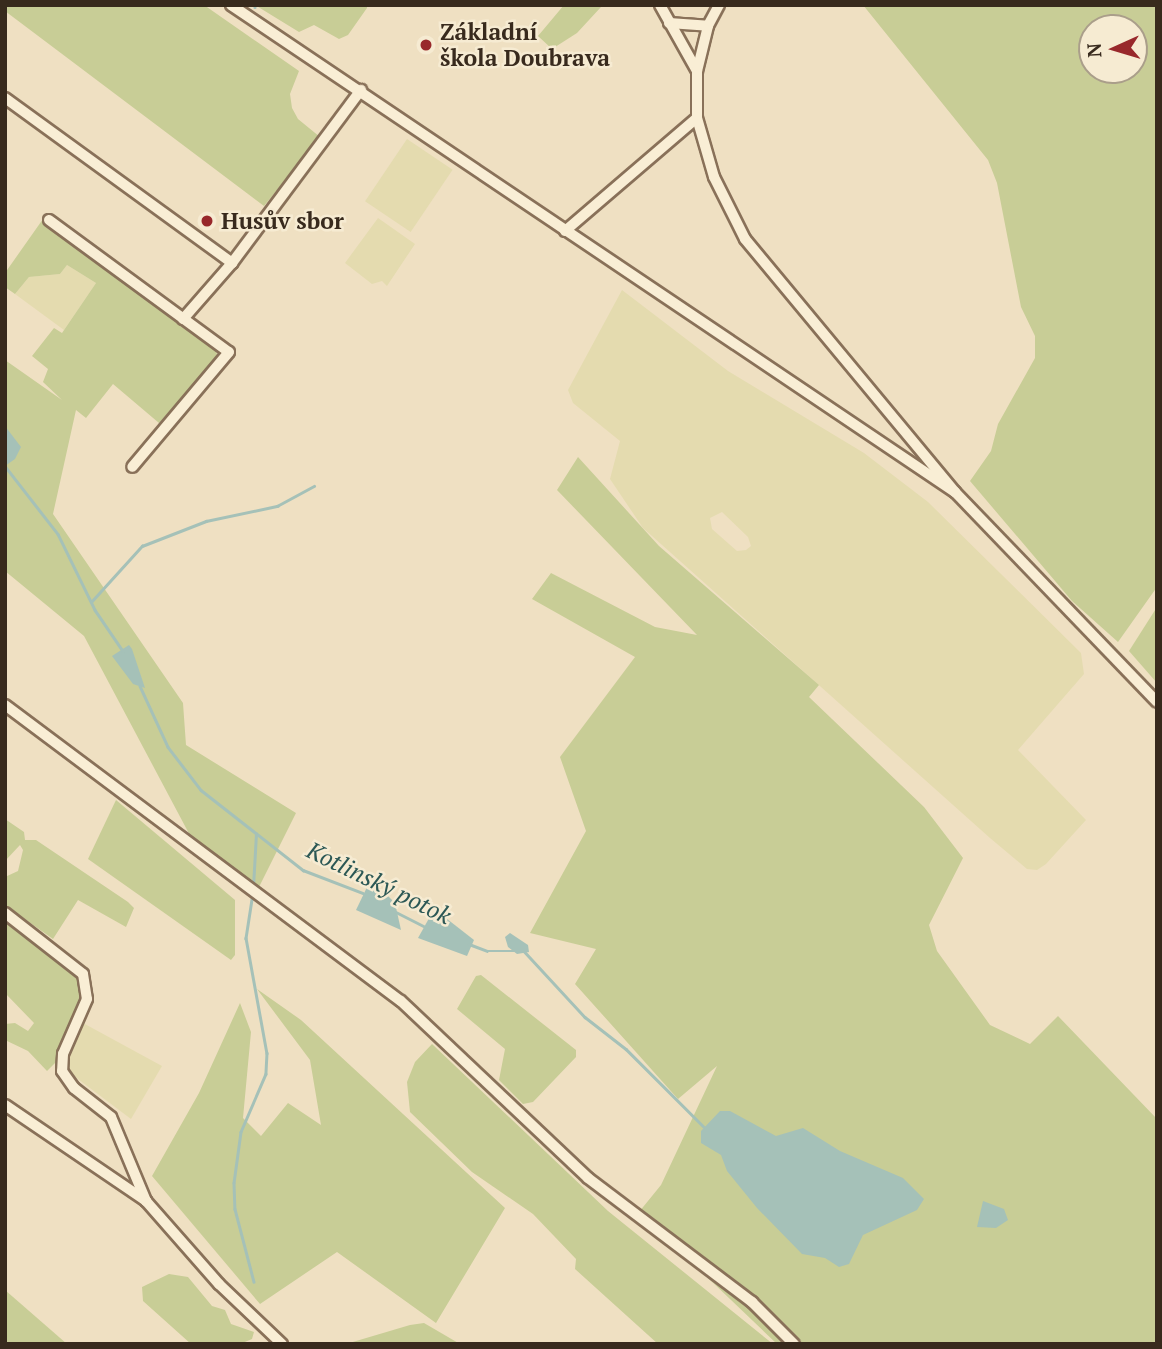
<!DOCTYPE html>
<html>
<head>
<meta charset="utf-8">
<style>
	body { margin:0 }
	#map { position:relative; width:1162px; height:1349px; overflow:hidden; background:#efe0c2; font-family:"PT Serif",serif }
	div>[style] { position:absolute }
	.farmland>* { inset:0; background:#e4dbaf; transform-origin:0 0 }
	.green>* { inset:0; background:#c8cd96 }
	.water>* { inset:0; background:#a5c1b8 }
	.stream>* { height:2.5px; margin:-1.25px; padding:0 1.25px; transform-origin:1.25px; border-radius:1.25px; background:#a5c1b8 }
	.roads { filter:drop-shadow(2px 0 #897159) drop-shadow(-2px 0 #897159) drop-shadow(0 2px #897159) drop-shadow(0 -2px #897159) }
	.minor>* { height:10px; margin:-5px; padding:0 5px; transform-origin:5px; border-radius:5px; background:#f9eed5 }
	.dots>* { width:19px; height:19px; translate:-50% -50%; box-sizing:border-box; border:4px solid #f6ebd2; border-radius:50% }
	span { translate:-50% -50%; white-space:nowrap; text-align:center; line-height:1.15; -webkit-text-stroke:5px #f6ebd2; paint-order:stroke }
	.poi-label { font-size:23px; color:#382a1d; font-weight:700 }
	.left { translate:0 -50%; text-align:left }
	.water-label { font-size:24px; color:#2c5855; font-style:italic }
	.frame { position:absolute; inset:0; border:7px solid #382a1d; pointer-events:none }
	.north { position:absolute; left:1078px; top:14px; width:70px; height:70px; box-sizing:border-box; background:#f6ebd2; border:2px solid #aa9e8a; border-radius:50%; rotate:266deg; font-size:19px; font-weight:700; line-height:28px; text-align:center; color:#382a1d }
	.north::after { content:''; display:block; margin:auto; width:24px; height:32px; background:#98282b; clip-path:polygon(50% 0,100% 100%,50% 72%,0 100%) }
</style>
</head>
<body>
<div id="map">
	<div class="farmland">
		<div style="left:407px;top:139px;width:55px;height:75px;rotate:34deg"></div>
		<div style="clip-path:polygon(378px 218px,415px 244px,387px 286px,382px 281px,372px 284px,345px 263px)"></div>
		<div style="clip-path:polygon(67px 265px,96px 283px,64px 330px,15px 294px,29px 277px,60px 274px)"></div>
		<div style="clip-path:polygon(evenodd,622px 290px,728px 371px,864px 453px,928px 502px,1081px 653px,1084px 674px,1018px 750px,1086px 820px,1046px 864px,1037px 870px,1027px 869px,990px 838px,643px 528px,610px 479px,620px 441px,573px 403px,568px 390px,622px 290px,722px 512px,748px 537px,751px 546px,746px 550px,737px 551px,712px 529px,710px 518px,722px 512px)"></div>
		<div style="clip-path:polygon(83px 1023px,162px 1066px,131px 1119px,70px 1073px,67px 1059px)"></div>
	</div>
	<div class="green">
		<div style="clip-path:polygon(5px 5px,204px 5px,299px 71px,290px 94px,292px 108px,298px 119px,320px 137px,264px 206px,5px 11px)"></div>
		<div style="clip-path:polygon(255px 5px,367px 5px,367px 8px,348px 35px,339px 39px,314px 25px,299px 32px)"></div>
		<div style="clip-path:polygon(564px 5px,620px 5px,601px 7px,577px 33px,552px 49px,538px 36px)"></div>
		<div style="clip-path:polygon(evenodd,863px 5px,1157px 5px,1157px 587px,1118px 642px,1072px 601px,970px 481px,991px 451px,998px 424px,1035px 358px,1035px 336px,1021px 307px,997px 183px,988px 160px,863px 5px,1092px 28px,1134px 28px,1134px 70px,1092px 70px,1092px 28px)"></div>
		<div style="clip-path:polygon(43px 219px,214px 346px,218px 357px,159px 423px,113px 384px,86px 418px,76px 410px,53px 514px,183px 703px,186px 745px,296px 813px,255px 895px,194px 843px,84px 636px,5px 571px,5px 360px,62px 400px,43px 382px,48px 369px,32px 356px,54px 328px,62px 333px,96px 283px,67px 265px,60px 274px,29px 277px,15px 294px,5px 287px,5px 273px)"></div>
		<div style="clip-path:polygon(578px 457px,659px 546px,819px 685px,809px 697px,924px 807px,963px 858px,929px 925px,937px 951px,990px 1025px,1030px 1044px,1058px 1016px,1157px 1119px,1157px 1344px,777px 1344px,639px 1212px,661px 1185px,717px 1066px,678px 1099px,575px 984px,596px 949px,530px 933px,586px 831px,560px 757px,635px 657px,532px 599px,551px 573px,655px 627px,697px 635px,557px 490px)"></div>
		<div style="clip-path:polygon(1157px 607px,1157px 683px,1129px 651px)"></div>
		<div style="clip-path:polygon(116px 800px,235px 900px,235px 955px,231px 960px,88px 859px)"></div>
		<div style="clip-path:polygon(5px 819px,24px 832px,25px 840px,36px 840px,128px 902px,134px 908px,126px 927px,78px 900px,53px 939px,5px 905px,5px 877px,18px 871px,23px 850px,20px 845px,5px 861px)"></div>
		<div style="clip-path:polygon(5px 920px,79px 976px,84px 993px,56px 1062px,47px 1071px,28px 1051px,5px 1040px,5px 1024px,15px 1023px,28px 1031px,34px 1023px,5px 993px)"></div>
		<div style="clip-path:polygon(481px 975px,576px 1050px,576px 1057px,533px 1102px,523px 1104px,499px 1080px,505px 1049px,457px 1009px,476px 976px)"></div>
		<div style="clip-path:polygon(257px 989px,301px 1020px,505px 1208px,436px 1323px,337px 1252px,260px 1304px,152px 1176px,199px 1093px,240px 1003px,251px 1032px,243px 1118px,261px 1136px,288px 1103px,321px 1125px,310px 1060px)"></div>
		<div style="clip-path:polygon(432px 1044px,608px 1211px,773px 1344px,658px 1344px,575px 1269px,576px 1259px,533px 1214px,472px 1172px,410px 1112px,407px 1082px,415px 1062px)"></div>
		<div style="clip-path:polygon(169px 1274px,188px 1277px,212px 1306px,225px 1310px,231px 1324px,254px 1332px,252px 1339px,240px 1344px,191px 1344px,143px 1301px,142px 1287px)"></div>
		<div style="clip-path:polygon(5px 1290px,67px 1344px,5px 1344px)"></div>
		<div style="clip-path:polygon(424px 1323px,460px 1344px,346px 1344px,410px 1325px)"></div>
	</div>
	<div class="water">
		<div style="clip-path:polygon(5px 426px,21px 447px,15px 459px,5px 466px)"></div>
		<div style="clip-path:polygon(129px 645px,132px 649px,145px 688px,133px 684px,112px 656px)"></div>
		<div style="clip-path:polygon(369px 883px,380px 888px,395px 903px,401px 930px,356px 910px)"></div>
		<div style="clip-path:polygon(432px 913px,442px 915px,474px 940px,467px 956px,418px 938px)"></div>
		<div style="clip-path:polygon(510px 933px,528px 945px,529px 952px,517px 954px,508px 947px,505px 937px)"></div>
		<div style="clip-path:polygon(720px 1111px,730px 1111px,776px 1136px,803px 1128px,840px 1151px,903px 1178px,924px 1199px,917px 1210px,863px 1235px,849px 1264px,839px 1267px,825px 1258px,802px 1254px,757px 1208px,727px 1171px,721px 1155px,701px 1143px,701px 1131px)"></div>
		<div style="clip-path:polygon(983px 1201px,1004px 1209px,1008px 1220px,996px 1228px,977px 1227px)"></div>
	</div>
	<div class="stream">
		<div style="left:255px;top:5px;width:2px;rotate:90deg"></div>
		<div style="left:5px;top:466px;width:86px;rotate:52.1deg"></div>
		<div style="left:58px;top:534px;width:85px;rotate:64deg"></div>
		<div style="left:95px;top:610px;width:50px;rotate:55.7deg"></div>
		<div style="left:91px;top:602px;width:76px;rotate:-47.7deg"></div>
		<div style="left:142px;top:546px;width:69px;rotate:-21.3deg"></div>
		<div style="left:206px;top:521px;width:73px;rotate:-11.9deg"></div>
		<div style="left:277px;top:506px;width:42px;rotate:-28.4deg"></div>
		<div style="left:140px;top:686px;width:67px;rotate:65.3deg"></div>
		<div style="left:168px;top:747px;width:54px;rotate:52.5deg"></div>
		<div style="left:201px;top:790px;width:130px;rotate:38.1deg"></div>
		<div style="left:303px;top:870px;width:64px;rotate:21deg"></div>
		<div style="left:253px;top:887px;width:53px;rotate:-86.8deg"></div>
		<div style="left:253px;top:893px;width:46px;rotate:98.8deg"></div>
		<div style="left:246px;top:938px;width:117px;rotate:79.7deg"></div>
		<div style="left:267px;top:1053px;width:21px;rotate:93deg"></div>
		<div style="left:266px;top:1074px;width:63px;rotate:113.3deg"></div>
		<div style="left:241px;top:1132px;width:51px;rotate:97.8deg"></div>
		<div style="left:234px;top:1183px;width:26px;rotate:88deg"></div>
		<div style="left:235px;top:1209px;width:75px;rotate:75.4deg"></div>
		<div style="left:396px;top:912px;width:31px;rotate:27deg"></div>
		<div style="left:469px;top:944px;width:19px;rotate:21deg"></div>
		<div style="left:487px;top:951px;width:27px"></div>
		<div style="left:524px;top:951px;width:90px;rotate:47.3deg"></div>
		<div style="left:585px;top:1017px;width:52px;rotate:38deg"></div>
		<div style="left:626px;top:1049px;width:110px;rotate:45deg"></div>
	</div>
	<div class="roads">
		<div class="minor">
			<div style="left:231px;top:5px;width:873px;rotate:33.93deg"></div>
			<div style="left:660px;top:5px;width:76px;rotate:60.7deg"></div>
			<div style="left:719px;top:5px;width:24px;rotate:118deg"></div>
			<div style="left:708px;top:26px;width:46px;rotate:103.7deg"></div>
			<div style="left:697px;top:71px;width:47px;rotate:90deg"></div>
			<div style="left:697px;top:118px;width:61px;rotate:73.9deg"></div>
			<div style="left:714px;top:177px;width:69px;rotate:63.4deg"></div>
			<div style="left:745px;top:239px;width:329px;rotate:50.3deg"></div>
			<div style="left:955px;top:492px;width:291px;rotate:46.1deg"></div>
			<div style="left:669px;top:23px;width:39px;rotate:4deg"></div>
			<div style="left:5px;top:98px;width:281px;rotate:36deg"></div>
			<div style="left:49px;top:220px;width:223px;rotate:36.3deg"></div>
			<div style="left:229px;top:352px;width:150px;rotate:130.1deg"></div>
			<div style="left:565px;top:231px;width:174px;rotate:-40.6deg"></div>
			<div style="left:183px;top:319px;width:74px;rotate:-48.8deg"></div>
			<div style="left:232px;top:263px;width:216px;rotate:-53.3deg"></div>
			<div style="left:5px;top:705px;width:494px;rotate:36.8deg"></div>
			<div style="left:401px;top:1001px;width:257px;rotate:43.4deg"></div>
			<div style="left:588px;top:1178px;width:206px;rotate:37.1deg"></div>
			<div style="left:752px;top:1302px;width:59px;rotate:45deg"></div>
			<div style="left:5px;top:913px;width:99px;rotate:38deg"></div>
			<div style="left:83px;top:974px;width:25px;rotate:81deg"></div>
			<div style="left:87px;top:999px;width:60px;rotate:113.6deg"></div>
			<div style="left:63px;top:1054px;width:17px;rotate:93deg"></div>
			<div style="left:62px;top:1071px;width:21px;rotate:55deg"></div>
			<div style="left:74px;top:1088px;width:47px;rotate:38.1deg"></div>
			<div style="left:111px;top:1117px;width:91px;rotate:67.4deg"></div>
			<div style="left:5px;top:1105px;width:171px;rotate:34.2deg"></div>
			<div style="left:146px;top:1201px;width:111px;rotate:48.7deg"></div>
			<div style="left:219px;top:1284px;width:87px;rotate:43.6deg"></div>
		</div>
	</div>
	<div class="dots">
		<div style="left:426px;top:45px;background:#98282b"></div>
		<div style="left:207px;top:221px;background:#98282b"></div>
	</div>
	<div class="poi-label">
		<span class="left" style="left:440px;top:45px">Základní<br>škola Doubrava</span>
		<span class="left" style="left:221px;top:221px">Husův sbor</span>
	</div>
	<div class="water-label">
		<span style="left:379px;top:883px;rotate:26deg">Kotlinský potok</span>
	</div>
	<div class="frame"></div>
	<div class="north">N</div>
</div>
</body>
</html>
